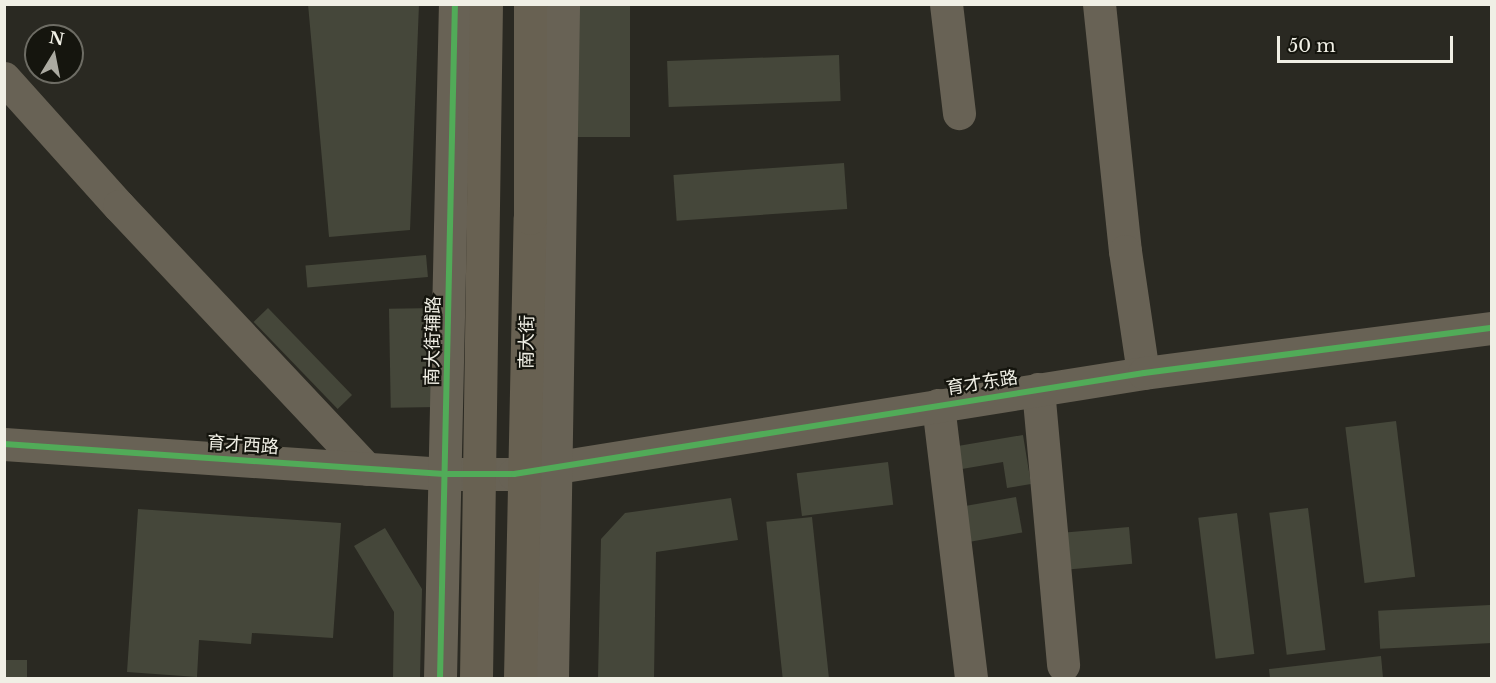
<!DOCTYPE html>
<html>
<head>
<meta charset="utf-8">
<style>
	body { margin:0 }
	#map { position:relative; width:1496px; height:683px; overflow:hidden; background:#2a2922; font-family:"Libre Baskerville","Noto Sans SC",serif }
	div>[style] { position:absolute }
	.building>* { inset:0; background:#45473a; transform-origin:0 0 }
	.minor>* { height:33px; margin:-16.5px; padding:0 16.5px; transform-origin:16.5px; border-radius:16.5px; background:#686255 }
	.major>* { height:33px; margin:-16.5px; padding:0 16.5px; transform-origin:16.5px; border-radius:16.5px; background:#686152 }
	.cycleway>* { height:6px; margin:-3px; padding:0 3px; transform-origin:3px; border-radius:3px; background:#51ab58 }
	span { translate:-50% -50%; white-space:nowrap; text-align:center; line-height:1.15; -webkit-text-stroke:4.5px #15150e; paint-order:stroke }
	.street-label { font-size:18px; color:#f0efe5 }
	.frame { position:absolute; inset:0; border:6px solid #f0efe5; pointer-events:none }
	.north { position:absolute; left:24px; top:24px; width:60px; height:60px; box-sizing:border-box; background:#15150e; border:2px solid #6d6c64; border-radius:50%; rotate:10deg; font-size:16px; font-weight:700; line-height:24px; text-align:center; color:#f0efe5 }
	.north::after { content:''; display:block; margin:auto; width:21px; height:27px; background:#abaaa1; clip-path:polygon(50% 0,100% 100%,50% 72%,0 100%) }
	.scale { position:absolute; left:1277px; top:36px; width:176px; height:27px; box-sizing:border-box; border:3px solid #f0efe5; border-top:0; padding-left:8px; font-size:18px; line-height:21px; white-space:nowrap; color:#f0efe5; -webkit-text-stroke:4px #15150e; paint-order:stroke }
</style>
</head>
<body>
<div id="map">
	<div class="building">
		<div style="clip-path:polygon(308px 4px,419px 4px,410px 230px,329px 237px)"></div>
		<div style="left:571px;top:4px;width:59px;height:133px"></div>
		<div style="left:839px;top:55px;width:46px;height:172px;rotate:88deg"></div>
		<div style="left:844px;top:163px;width:46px;height:171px;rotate:86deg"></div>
		<div style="left:426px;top:255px;width:22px;height:121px;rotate:85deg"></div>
		<div style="left:268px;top:308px;width:121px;height:20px;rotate:46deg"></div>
		<div style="left:437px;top:308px;width:99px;height:48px;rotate:89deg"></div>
		<div style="left:1396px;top:421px;width:157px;height:51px;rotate:83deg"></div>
		<div style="clip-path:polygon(1023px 435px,1031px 484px,1007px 488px,1003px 462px,956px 470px,952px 447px)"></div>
		<div style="left:888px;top:462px;width:43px;height:92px;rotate:83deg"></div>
		<div style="left:1016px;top:497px;width:36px;height:63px;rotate:80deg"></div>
		<div style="clip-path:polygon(731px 498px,738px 540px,656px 552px,654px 678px,598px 678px,601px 539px,625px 513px)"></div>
		<div style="left:1308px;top:508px;width:143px;height:39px;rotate:83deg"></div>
		<div style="clip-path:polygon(138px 509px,341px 523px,333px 638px,252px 633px,251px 644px,199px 640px,197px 677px,127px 672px)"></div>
		<div style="left:1237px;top:513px;width:142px;height:39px;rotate:83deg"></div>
		<div style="left:812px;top:517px;width:162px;height:46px;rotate:84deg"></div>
		<div style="left:1129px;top:527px;width:37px;height:64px;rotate:85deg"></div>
		<div style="clip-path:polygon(385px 528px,422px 589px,420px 678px,393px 678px,394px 612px,354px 546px)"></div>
		<div style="left:1490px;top:605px;width:38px;height:112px;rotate:87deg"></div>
		<div style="clip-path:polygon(1381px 656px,1383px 678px,1270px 678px,1269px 669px)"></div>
		<div style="left:27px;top:660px;width:18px;height:23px;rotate:90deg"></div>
	</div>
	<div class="minor">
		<div style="left:946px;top:4px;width:110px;rotate:83.2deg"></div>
		<div style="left:1099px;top:4px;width:248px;rotate:84deg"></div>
		<div style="left:1125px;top:251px;width:109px;rotate:81.6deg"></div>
		<div style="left:4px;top:78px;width:172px;rotate:48.1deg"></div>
		<div style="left:119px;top:206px;width:361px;rotate:46.7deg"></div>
		<div style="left:1038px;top:389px;width:277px;rotate:84.8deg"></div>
		<div style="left:938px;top:405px;width:275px;rotate:83.1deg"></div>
		<div style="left:4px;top:444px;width:441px;rotate:3.9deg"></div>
		<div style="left:444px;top:474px;width:70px"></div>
		<div style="left:514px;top:474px;width:638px;rotate:-9.11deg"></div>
		<div style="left:1144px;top:373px;width:351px;rotate:-7.4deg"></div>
		<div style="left:440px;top:678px;width:674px;rotate:-88.73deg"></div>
		<div style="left:552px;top:678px;width:674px;rotate:-89.06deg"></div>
	</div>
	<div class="major">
		<div style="left:476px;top:678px;width:674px;rotate:-89.15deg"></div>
		<div style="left:520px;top:678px;width:460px;rotate:-88.8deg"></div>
		<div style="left:530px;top:218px;width:214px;rotate:-90deg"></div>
	</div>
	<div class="cycleway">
		<div style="left:4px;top:444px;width:441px;rotate:3.9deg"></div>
		<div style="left:444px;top:474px;width:70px"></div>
		<div style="left:514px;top:474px;width:638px;rotate:-9.11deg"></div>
		<div style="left:1144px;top:373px;width:351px;rotate:-7.4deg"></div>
		<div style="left:440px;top:678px;width:674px;rotate:-88.73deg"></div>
	</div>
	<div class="street-label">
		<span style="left:433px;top:341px;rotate:-89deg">南大街辅路</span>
		<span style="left:527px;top:342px;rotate:-89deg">南大街</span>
		<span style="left:982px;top:383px;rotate:-9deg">育才东路</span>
		<span style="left:243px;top:445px;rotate:4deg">育才西路</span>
	</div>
	<div class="frame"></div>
	<div class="north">N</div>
	<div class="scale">50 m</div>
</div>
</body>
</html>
